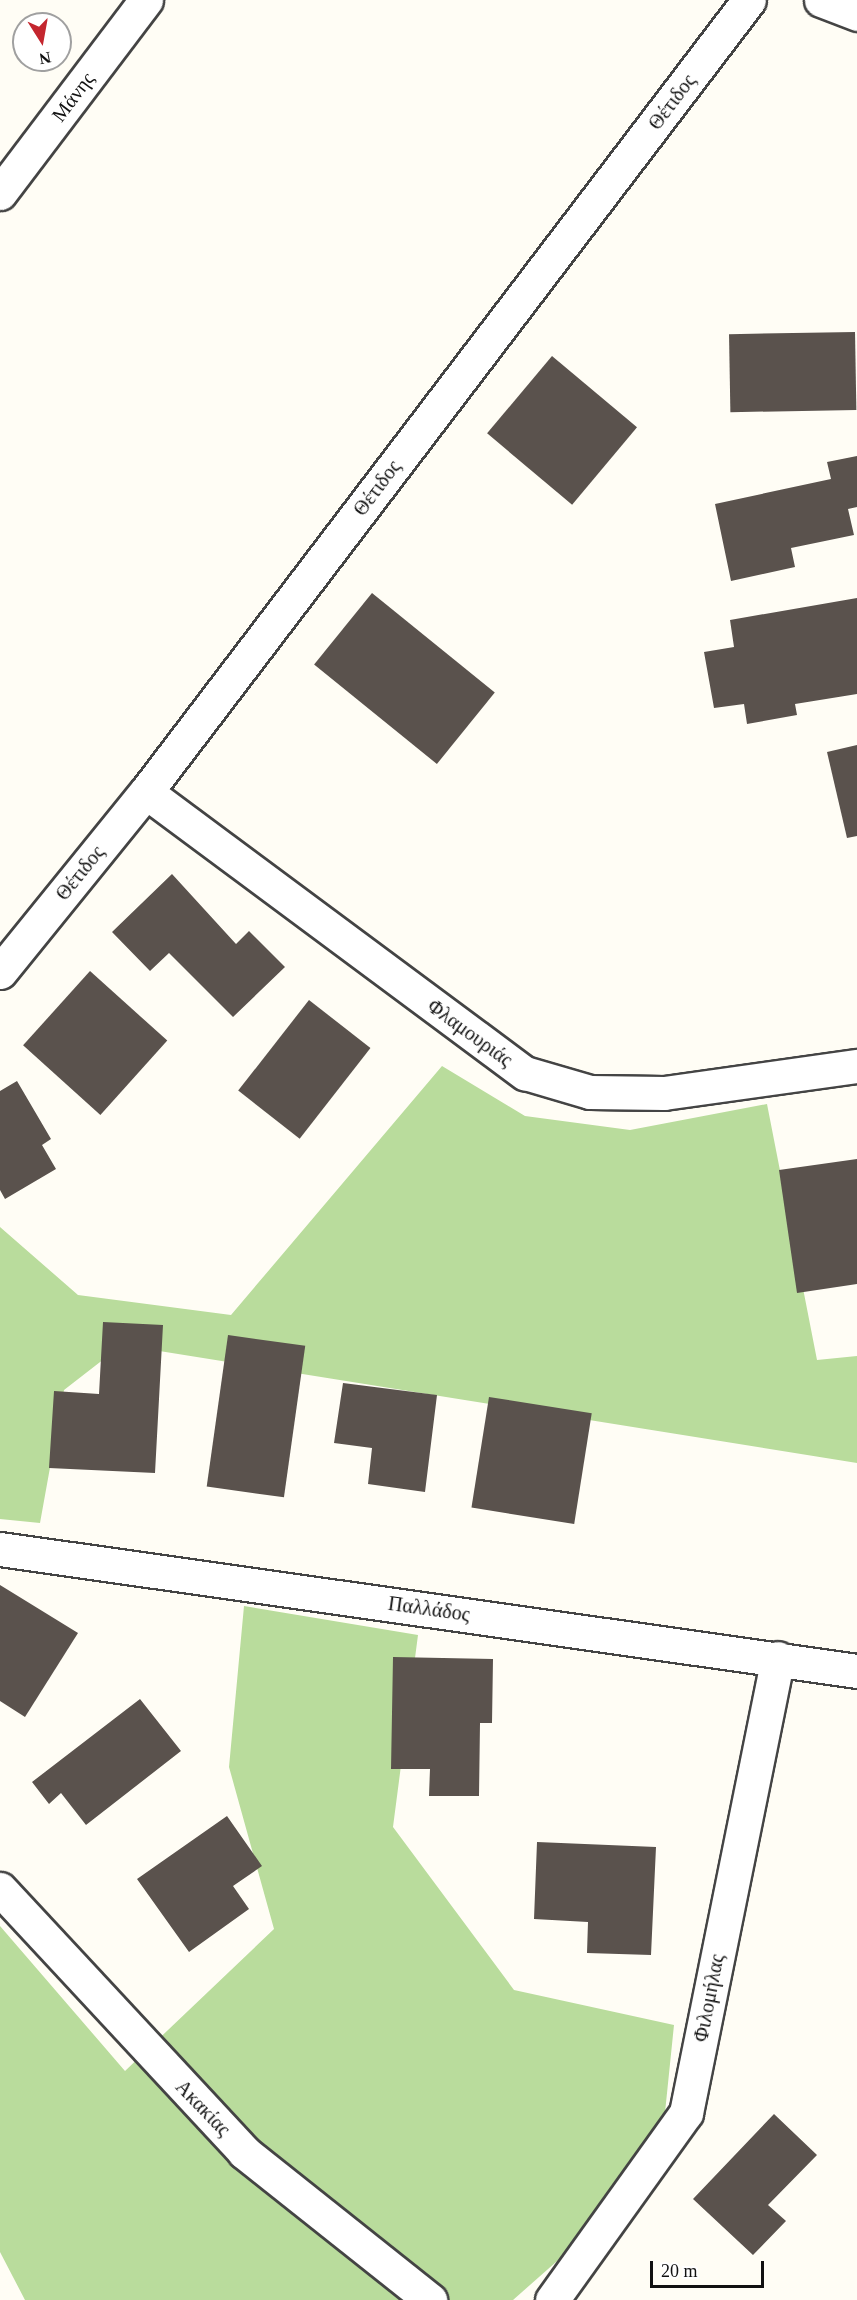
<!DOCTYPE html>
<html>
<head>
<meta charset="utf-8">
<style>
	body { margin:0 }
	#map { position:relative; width:857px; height:2300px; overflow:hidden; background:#fffdf5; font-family:Georgia,serif }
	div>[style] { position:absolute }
	.forest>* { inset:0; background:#b9dc9c }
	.building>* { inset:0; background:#5a524d; transform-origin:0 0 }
	.roads { filter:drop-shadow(2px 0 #444) drop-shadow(-2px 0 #444) drop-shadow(0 2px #444) drop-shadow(0 -2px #444) }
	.minor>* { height:33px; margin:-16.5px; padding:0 16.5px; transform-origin:16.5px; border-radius:16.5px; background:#fff }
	span { translate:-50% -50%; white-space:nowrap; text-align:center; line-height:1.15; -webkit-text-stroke:6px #fff; paint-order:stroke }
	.street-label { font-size:20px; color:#111 }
	.north { position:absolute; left:12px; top:12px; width:60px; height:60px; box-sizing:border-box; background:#fff; border:2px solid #a0a0a0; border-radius:50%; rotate:169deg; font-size:16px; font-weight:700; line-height:24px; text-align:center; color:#111 }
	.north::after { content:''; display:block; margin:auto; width:21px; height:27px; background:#c4262e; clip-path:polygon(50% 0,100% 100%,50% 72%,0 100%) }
	.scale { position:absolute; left:650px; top:2261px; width:114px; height:27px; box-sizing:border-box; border:3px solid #111; border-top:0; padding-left:8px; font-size:18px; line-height:21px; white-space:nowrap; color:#111; -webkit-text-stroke:4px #fff; paint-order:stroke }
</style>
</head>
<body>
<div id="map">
	<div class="forest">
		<div style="clip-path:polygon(442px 1066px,525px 1116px,630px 1130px,767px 1104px,817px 1360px,857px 1356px,857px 1463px,122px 1345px,64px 1390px,40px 1523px,0 1519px,0 1227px,78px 1295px,231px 1315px)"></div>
		<div style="clip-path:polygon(244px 1606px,418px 1635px,393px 1827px,514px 1990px,674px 2025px,659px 2171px,513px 2300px,25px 2300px,0 2252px,0 1926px,125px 2071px,274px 1929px,229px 1767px)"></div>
	</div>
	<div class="building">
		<div style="left:855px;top:332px;width:78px;height:126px;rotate:89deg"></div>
		<div style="left:552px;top:356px;width:111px;height:101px;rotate:40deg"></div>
		<div style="clip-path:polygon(857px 456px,857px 507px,848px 509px,854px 535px,791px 548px,795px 567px,731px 581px,715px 504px,831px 479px,827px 462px)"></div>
		<div style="left:372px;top:593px;width:158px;height:92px;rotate:39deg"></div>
		<div style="clip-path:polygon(857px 598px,857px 694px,795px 704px,797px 715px,747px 724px,744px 704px,714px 708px,704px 652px,734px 647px,730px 620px)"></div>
		<div style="clip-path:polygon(857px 745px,857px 836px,847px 838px,827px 752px)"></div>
		<div style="clip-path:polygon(172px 874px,236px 944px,249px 931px,285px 967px,233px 1017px,169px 953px,150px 971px,112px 932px)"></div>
		<div style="left:90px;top:971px;width:104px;height:100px;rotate:42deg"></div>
		<div style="left:309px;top:1000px;width:78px;height:115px;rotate:38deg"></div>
		<div style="clip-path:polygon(17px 1081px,51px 1139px,42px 1145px,56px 1169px,5px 1199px,0 1190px,0 1091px)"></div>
		<div style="clip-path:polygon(857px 1159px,857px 1284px,797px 1293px,779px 1170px)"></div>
		<div style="clip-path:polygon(103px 1322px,163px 1325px,155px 1473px,49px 1468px,54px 1391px,99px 1394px)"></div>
		<div style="left:228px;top:1335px;width:78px;height:153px;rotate:8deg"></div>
		<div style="clip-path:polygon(343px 1383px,437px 1395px,425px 1492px,368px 1484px,372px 1448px,334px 1443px)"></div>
		<div style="left:489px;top:1397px;width:104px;height:112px;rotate:9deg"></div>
		<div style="clip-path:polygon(0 1585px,78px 1633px,25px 1717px,0 1701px)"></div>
		<div style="clip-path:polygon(393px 1657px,493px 1659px,492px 1723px,480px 1723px,479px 1796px,429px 1796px,430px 1769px,391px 1769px)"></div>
		<div style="clip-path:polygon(140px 1699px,181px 1751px,86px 1825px,61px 1793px,49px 1804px,32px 1782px)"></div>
		<div style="clip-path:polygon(227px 1816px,262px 1866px,233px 1886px,249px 1909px,189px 1952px,137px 1879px)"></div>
		<div style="clip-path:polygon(537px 1842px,656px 1847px,651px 1955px,587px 1953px,588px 1922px,534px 1919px)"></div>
		<div style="clip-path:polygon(774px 2114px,817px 2155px,768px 2205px,786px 2221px,753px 2255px,693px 2199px)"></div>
	</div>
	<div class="roads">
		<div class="minor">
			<div style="left:821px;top:0;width:39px;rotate:21deg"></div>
			<div style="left:0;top:193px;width:242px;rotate:-52.9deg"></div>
			<div style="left:146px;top:792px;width:472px;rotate:36.6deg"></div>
			<div style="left:525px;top:1073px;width:68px;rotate:16.3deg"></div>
			<div style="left:590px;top:1092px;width:74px;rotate:0.8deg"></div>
			<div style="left:664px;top:1093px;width:195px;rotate:-8deg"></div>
			<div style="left:0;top:972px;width:232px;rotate:-51deg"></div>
			<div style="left:146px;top:792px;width:995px;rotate:-52.72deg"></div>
			<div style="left:0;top:1549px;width:866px;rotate:8.1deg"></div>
			<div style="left:0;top:1889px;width:359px;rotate:47.1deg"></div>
			<div style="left:244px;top:2152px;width:238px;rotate:38.5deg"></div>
			<div style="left:552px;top:2300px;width:230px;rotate:-54.4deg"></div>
			<div style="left:686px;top:2113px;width:464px;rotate:-78.6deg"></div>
		</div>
	</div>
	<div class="street-label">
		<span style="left:73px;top:97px;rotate:-53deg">Μάνης</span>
		<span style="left:672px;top:102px;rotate:-53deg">Θέτιδος</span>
		<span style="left:377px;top:488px;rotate:-53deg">Θέτιδος</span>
		<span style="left:80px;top:873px;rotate:-51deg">Θέτιδος</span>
		<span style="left:470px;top:1033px;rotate:36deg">Φλαμουριάς</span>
		<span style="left:429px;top:1609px;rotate:8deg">Παλλάδος</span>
		<span style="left:709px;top:1998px;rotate:-79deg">Φιλομήλας</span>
		<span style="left:203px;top:2108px;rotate:46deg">Ακακίας</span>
	</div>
	<div class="north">N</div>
	<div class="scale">20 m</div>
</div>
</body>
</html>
